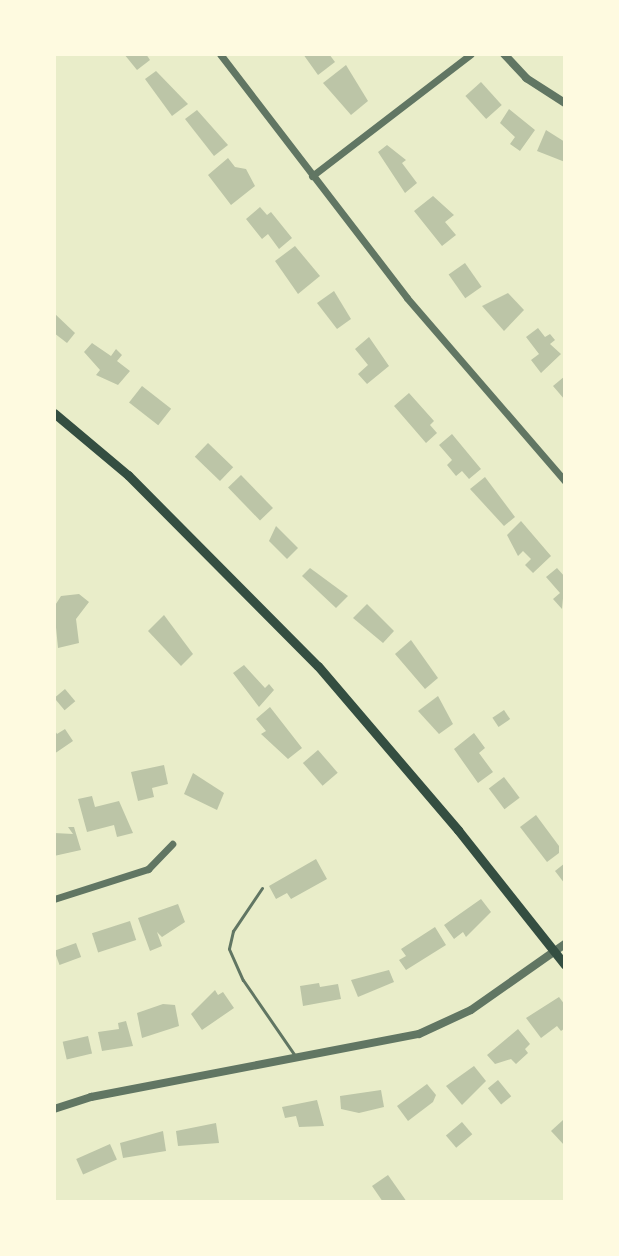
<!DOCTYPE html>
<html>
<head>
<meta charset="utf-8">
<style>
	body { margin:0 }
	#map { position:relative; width:619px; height:1256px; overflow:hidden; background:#e9edc9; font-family:"Open Sans",sans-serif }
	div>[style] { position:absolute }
	.building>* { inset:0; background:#bcc5a7; transform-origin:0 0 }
	.service>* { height:3px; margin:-1.5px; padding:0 1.5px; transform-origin:1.5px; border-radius:1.5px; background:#617663 }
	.minor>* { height:7px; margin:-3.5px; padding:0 3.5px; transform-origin:3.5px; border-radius:3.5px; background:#617663 }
	.tertiary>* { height:8px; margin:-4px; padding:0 4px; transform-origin:4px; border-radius:4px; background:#617663 }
	.secondary>* { height:9px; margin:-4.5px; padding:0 4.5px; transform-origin:4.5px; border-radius:4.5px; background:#344e41 }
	span { translate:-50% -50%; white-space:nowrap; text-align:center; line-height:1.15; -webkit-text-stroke:8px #fefae0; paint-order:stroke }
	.frame { position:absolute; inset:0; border:56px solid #fefae0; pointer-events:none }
</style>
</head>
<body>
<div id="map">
	<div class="building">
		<div style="clip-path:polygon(124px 54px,146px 54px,150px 60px,137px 70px)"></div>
		<div style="clip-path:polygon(303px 54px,329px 54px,335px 62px,318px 75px)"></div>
		<div style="clip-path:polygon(346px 65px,368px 101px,351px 115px,323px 83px)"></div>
		<div style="clip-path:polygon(156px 71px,188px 104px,172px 116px,145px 79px)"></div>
		<div style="left:481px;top:82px;width:31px;height:21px;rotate:48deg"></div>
		<div style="clip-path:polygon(509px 109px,535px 130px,520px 151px,510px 144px,515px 137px,500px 123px)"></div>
		<div style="clip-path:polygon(197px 110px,228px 145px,214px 156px,185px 119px)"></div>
		<div style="clip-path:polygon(546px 130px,565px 142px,565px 162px,537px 151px)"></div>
		<div style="clip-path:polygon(387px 145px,406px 160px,402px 163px,417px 183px,405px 193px,378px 152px)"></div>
		<div style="clip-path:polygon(228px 158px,235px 167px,246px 169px,255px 186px,231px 205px,208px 175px)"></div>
		<div style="clip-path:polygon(433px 196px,454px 215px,445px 222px,456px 235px,442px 246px,414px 211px)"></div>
		<div style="clip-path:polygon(260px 207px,267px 215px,271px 212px,292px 238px,279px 249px,268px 234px,262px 239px,246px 219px)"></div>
		<div style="clip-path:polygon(295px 246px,320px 276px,298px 294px,275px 261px)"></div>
		<div style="left:465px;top:263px;width:29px;height:20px;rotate:55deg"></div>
		<div style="clip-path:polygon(334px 291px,351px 319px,337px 329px,317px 303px)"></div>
		<div style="clip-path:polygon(508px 293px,524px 310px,504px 331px,482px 306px)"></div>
		<div style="clip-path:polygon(54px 313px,75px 333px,67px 343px,54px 333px)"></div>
		<div style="clip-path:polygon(538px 328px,545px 337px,550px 334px,555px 340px,550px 344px,561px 354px,541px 373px,531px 360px,539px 354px,526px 337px)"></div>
		<div style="clip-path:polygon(369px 337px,389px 366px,367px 384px,358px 374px,368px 365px,355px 349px)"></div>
		<div style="clip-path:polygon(92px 343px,111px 356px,116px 349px,122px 355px,117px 361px,130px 371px,118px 385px,96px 375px,100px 370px,84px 352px)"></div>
		<div style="clip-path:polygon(565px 376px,565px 400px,553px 386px)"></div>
		<div style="left:142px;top:386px;width:37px;height:21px;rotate:38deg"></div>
		<div style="clip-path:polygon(409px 393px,434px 421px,430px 425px,437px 433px,426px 443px,394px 406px)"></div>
		<div style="clip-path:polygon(452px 434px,481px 469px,469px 479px,462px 471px,456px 476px,447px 465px,452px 460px,439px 445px)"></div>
		<div style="left:208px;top:443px;width:35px;height:19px;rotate:44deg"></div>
		<div style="left:241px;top:475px;width:46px;height:18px;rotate:46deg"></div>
		<div style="clip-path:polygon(485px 477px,515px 517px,504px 526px,470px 489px)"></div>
		<div style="clip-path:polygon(521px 521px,551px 556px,533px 573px,525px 565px,531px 559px,523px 551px,518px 556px,507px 535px)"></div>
		<div style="clip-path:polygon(276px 526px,298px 548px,287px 559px,269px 541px)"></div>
		<div style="clip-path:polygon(310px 568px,348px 596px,336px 608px,302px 576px)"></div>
		<div style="clip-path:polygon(557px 568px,565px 577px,562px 609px,553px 599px,560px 593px,546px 577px)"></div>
		<div style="clip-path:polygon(79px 594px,89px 602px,76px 619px,79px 643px,58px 648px,54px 607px,61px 596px)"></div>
		<div style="clip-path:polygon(367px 604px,394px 631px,383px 643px,353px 618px)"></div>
		<div style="clip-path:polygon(164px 615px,193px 654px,181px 666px,148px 631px)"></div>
		<div style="clip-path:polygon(411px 640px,438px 678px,425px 689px,395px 654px)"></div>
		<div style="clip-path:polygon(244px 665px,265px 688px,269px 684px,274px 690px,259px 707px,233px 673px)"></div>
		<div style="left:65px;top:689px;width:16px;height:14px;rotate:50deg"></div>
		<div style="clip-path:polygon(438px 696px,453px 724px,439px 734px,418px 711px)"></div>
		<div style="clip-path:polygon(270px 707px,302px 748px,288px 759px,261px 734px,266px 731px,256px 719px)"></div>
		<div style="left:504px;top:710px;width:11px;height:14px;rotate:56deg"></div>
		<div style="clip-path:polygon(54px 729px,57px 734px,65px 729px,73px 741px,54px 754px)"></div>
		<div style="clip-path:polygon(474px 733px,485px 748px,479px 753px,493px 772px,478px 783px,454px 749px)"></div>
		<div style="left:318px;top:750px;width:30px;height:20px;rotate:49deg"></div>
		<div style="clip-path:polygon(164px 765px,168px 784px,152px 788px,154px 797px,138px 801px,131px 772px)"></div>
		<div style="clip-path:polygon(193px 773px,224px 793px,217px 810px,184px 794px)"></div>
		<div style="left:504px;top:777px;width:26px;height:19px;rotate:53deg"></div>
		<div style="clip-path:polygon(92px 796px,95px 807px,119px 801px,133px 833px,117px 837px,114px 825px,87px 832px,78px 799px)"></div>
		<div style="clip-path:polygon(536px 815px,559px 846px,559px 853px,547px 862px,520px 827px)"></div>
		<div style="clip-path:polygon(68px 827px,74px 827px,81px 850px,54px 856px,54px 833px,73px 834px)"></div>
		<div style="clip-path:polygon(316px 859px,327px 879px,291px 899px,287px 893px,276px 899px,269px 886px)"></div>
		<div style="clip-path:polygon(565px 863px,565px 884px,555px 871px)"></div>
		<div style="clip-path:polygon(481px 899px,491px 912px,466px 937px,463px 932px,454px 939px,444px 925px)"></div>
		<div style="clip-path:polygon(178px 904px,185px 922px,162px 937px,157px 932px,162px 946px,150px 951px,138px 918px)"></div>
		<div style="left:130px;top:921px;width:20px;height:40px;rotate:72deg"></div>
		<div style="clip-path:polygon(435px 927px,446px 945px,406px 970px,399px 960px,406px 956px,401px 949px)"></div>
		<div style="left:76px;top:943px;width:15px;height:23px;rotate:70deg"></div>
		<div style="clip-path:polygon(389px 970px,394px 982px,358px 997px,351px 980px)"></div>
		<div style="clip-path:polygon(319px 983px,320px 987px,338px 984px,341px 999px,303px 1006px,300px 986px)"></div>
		<div style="clip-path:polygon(215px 990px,218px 995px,223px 992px,234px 1008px,202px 1030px,191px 1014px)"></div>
		<div style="clip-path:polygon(559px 997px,565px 1005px,565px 1028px,561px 1031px,557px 1026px,541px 1038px,526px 1018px)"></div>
		<div style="clip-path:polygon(163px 1004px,175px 1005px,179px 1026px,142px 1038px,137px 1013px)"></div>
		<div style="clip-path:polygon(126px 1021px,133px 1046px,102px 1051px,98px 1032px,119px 1029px,118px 1023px)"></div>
		<div style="clip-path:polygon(518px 1029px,530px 1044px,525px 1049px,528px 1053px,516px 1064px,511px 1059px,495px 1064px,487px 1055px)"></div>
		<div style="left:88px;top:1036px;width:18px;height:26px;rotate:77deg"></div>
		<div style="clip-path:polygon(474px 1066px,486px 1081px,462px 1105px,446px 1086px)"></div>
		<div style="left:498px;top:1080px;width:21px;height:13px;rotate:51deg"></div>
		<div style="clip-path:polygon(427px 1084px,436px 1095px,433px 1102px,408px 1121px,397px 1106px)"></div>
		<div style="clip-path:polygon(381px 1090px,384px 1107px,359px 1113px,341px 1109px,340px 1096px)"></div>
		<div style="clip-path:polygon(317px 1100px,324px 1126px,299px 1127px,296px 1116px,285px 1118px,282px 1107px)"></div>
		<div style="clip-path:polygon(563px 1120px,565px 1123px,565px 1146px,551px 1131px)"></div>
		<div style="left:462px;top:1122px;width:16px;height:21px;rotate:50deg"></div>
		<div style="clip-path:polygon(216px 1123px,219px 1143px,178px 1146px,176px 1131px)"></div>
		<div style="clip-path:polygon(163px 1131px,166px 1151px,123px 1158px,120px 1143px)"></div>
		<div style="left:110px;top:1144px;width:17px;height:37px;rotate:66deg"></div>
		<div style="clip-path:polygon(388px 1175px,407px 1202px,383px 1202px,372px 1186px)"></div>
	</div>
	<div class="service">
		<div style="left:262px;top:888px;width:52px;rotate:124deg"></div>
		<div style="left:233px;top:931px;width:18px;rotate:103deg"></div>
		<div style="left:229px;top:949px;width:34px;rotate:66deg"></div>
		<div style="left:243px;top:980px;width:93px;rotate:55.5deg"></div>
	</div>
	<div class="minor">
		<div style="left:220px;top:54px;width:307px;rotate:52.5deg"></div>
		<div style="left:407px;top:298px;width:242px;rotate:49.2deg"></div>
		<div style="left:312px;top:176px;width:200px;rotate:-37.5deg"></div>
		<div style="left:54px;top:899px;width:99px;rotate:-17.7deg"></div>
		<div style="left:148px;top:869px;width:35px;rotate:-46deg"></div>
	</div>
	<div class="tertiary">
		<div style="left:504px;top:54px;width:33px;rotate:47deg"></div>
		<div style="left:526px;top:78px;width:46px;rotate:32.7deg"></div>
		<div style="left:54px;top:1109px;width:39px;rotate:-18deg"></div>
		<div style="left:91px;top:1097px;width:334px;rotate:-10.9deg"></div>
		<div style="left:419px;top:1034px;width:57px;rotate:-24.8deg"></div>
		<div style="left:471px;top:1010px;width:115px;rotate:-35.1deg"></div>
	</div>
	<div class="secondary">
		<div style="left:54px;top:413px;width:97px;rotate:40deg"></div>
		<div style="left:128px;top:475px;width:269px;rotate:45.2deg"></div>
		<div style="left:318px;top:666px;width:216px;rotate:49.5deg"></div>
		<div style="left:458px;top:830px;width:172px;rotate:51.6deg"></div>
	</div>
	<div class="frame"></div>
</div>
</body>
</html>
